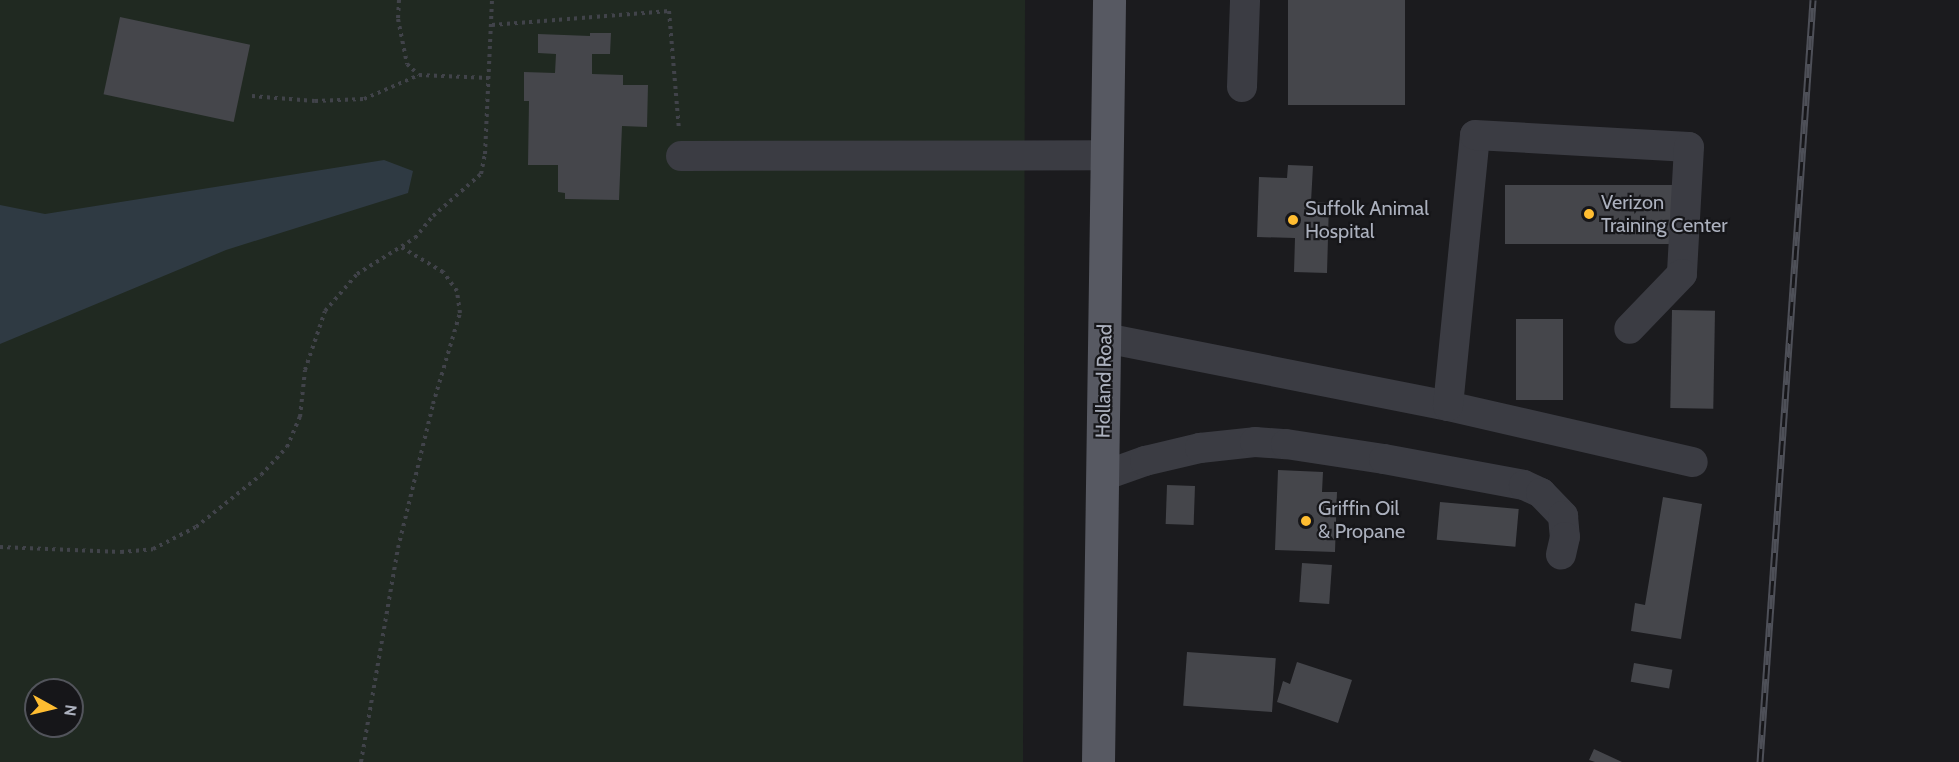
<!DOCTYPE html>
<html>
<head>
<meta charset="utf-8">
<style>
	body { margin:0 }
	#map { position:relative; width:1959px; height:762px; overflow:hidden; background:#1b1b1e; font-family:Cabin,sans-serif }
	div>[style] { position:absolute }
	.green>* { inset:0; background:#202921 }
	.water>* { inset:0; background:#2f3a43 }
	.building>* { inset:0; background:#45464b; transform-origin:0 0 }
	.path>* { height:4px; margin-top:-2px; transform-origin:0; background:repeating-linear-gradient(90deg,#41434a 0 3px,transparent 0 7.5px) }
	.minor>* { height:30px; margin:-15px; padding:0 15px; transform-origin:15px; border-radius:15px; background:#3b3c43 }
	.major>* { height:33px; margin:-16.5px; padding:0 16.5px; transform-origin:16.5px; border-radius:16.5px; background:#575962 }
	.rail>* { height:7px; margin-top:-3.5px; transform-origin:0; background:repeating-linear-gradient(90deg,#161619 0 14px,#4e5058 0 28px); box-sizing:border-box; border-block:2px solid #4e5058 }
	.dots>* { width:16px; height:16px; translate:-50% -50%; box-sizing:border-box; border:3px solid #161619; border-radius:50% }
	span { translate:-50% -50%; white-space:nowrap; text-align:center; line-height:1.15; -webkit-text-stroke:4.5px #161619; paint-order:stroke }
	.poi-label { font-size:20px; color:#acb1be }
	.left { translate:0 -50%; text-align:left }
	.street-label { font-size:20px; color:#acb1be }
	.north { position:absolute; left:24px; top:678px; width:60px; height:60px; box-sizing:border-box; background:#161619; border:2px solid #52545b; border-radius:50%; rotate:98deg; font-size:16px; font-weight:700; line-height:24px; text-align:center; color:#acb1be }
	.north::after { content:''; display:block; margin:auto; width:21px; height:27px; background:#ffbd31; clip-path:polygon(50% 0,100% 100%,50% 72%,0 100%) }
</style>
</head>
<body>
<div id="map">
	<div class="green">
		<div style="clip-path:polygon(evenodd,0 0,1025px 0,1023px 762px,0 762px,0 0,36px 690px,72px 690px,72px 726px,36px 726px,36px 690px)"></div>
	</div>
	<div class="water">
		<div style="clip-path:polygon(384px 160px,413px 171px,408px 193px,226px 250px,0 344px,0 205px,45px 214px)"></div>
	</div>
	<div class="building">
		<div style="left:1288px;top:0;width:117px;height:105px"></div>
		<div style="left:120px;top:17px;width:133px;height:79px;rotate:12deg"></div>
		<div style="clip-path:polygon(590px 33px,611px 33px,610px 54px,592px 54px,592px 74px,623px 75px,623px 85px,648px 85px,647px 127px,622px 126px,619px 200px,565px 199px,565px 193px,558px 192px,558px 165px,528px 165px,529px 101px,524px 101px,524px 72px,555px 73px,556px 54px,538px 53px,538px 34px,590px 36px)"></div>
		<div style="clip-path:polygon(1288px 165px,1313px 166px,1311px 202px,1329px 203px,1327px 273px,1294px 272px,1295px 238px,1257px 237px,1259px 177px,1287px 178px)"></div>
		<div style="left:1505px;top:185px;width:169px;height:59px"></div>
		<div style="left:1672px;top:310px;width:43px;height:98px;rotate:1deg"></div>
		<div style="left:1516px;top:319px;width:47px;height:81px"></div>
		<div style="clip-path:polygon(1278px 470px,1323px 472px,1322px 492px,1337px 492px,1335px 552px,1275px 550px)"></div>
		<div style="left:1167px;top:485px;width:28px;height:39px;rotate:2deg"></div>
		<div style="clip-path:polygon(1663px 497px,1702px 504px,1681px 639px,1631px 631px,1635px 603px,1645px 605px)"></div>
		<div style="left:1440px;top:502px;width:79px;height:38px;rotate:5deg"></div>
		<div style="left:1302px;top:563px;width:30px;height:39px;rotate:4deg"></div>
		<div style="left:1187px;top:652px;width:89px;height:54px;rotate:4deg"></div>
		<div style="clip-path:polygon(1297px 662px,1352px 680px,1338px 723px,1277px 702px,1283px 681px,1290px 684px)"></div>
		<div style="left:1634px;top:663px;width:39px;height:19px;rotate:10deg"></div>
		<div style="clip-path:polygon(1594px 749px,1622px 762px,1595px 762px,1589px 760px)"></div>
	</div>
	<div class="path">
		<div style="left:399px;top:0;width:19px;rotate:93deg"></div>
		<div style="left:398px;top:19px;width:46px;rotate:78.7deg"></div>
		<div style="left:407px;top:64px;width:16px;rotate:43deg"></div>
		<div style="left:419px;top:75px;width:70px;rotate:2.5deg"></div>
		<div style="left:492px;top:25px;width:178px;rotate:-4.5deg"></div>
		<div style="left:669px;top:11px;width:118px;rotate:85.2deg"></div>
		<div style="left:252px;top:96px;width:63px;rotate:4.5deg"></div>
		<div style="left:315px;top:101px;width:49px;rotate:-2.3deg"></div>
		<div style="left:364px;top:99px;width:60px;rotate:-23.6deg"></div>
		<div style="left:0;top:547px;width:121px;rotate:2.4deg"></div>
		<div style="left:121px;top:552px;width:32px;rotate:-5deg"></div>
		<div style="left:153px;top:549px;width:48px;rotate:-27.1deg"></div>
		<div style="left:196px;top:527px;width:83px;rotate:-38.7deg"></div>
		<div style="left:261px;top:475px;width:38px;rotate:-47deg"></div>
		<div style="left:287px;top:447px;width:33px;rotate:-67deg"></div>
		<div style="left:300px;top:417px;width:47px;rotate:-83.9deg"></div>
		<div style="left:305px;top:370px;width:62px;rotate:-71.3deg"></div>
		<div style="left:325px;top:311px;width:49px;rotate:-49.1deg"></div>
		<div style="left:357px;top:274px;width:68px;rotate:-31.8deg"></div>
		<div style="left:415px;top:238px;width:28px;rotate:-51deg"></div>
		<div style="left:433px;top:216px;width:64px;rotate:-41.2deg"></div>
		<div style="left:481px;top:174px;width:20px;rotate:-79deg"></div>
		<div style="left:485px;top:154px;width:154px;rotate:-87.4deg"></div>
		<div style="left:361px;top:762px;width:217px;rotate:-80.2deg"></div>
		<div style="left:398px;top:548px;width:148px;rotate:-76.3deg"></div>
		<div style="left:433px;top:404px;width:95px;rotate:-73.5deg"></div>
		<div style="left:460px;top:313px;width:22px;rotate:-98deg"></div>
		<div style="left:457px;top:291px;width:24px;rotate:-126deg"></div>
		<div style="left:443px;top:272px;width:49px;rotate:-149.2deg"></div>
	</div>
	<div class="minor">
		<div style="left:1242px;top:87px;width:87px;rotate:-88deg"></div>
		<div style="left:681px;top:156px;width:427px;rotate:-0.1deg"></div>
		<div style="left:1105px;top:338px;width:350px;rotate:11.2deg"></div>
		<div style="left:1448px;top:406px;width:251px;rotate:12.9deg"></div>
		<div style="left:1448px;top:406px;width:272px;rotate:-84.3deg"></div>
		<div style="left:1475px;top:135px;width:214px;rotate:3.2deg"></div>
		<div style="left:1689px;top:147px;width:127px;rotate:93.2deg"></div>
		<div style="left:1682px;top:274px;width:76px;rotate:133.9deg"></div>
		<div style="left:1103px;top:476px;width:45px;rotate:-19.7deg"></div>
		<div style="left:1145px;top:461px;width:57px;rotate:-13.3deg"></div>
		<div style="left:1200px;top:448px;width:55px;rotate:-6.2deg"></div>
		<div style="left:1255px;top:442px;width:31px;rotate:4deg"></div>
		<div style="left:1286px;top:444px;width:99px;rotate:8.7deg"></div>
		<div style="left:1384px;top:459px;width:142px;rotate:10.5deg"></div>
		<div style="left:1524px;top:485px;width:19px;rotate:25deg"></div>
		<div style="left:1541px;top:493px;width:32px;rotate:46deg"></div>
		<div style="left:1563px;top:516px;width:21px;rotate:85deg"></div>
		<div style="left:1565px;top:537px;width:18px;rotate:103deg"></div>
	</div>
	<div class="major">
		<div style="left:1098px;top:762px;width:762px;rotate:-89.17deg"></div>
	</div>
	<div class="rail">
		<div style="left:1760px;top:762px;width:764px;rotate:-86.02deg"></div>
	</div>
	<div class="dots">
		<div style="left:1589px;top:214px;background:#ffbd31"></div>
		<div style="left:1293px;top:220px;background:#ffbd31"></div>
		<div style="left:1306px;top:521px;background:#ffbd31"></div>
	</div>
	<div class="poi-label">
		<span class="left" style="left:1601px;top:214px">Verizon<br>Training Center</span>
		<span class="left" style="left:1305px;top:220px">Suffolk Animal<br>Hospital</span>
		<span class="left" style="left:1318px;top:520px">Griffin Oil<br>&amp; Propane</span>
	</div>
	<div class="street-label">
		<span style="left:1104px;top:381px;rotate:-89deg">Holland Road</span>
	</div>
	<div class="north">N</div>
</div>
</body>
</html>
